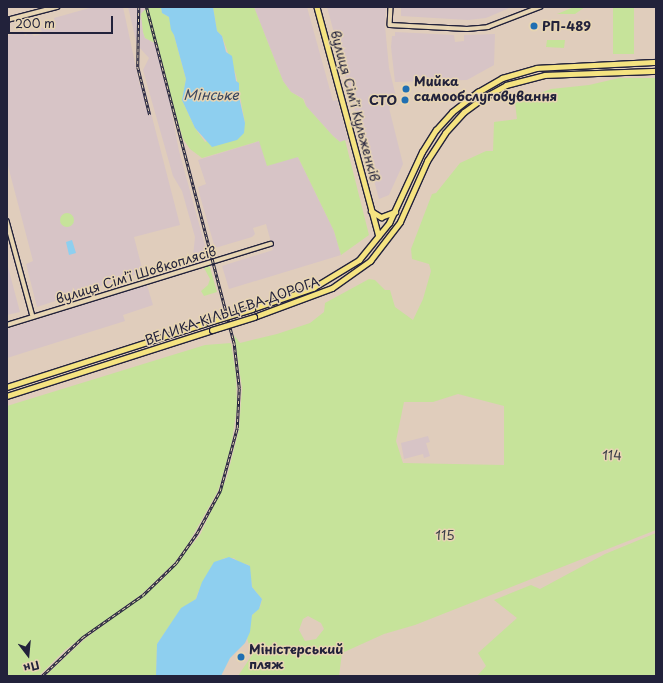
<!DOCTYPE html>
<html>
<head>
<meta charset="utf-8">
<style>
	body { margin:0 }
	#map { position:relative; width:663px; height:683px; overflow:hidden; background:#e0cdbc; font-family:"Playpen Sans",sans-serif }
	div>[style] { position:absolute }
	.built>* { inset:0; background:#d7c4c6 }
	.green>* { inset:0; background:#c6e39a; transform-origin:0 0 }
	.round { border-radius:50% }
	.water>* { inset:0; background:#8ecfef }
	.roads { filter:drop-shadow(1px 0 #22223b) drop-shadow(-1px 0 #22223b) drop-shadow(0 1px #22223b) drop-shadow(0 -1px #22223b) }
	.minor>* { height:3.5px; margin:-1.75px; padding:0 1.75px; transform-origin:1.75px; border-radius:1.75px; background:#e7d5b3 }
	.major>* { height:4.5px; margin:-2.25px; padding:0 2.25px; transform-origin:2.25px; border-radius:2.25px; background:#f5e381 }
	.rail>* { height:2.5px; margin-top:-1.25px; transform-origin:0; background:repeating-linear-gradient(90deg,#e7d5b3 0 3px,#22223b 0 6px); box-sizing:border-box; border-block:1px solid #22223b }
	.bridges { filter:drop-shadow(1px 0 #22223b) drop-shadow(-1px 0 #22223b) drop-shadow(0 1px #22223b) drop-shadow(0 -1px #22223b) }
	.major-bridge>* { height:4.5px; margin:-2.25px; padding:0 2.25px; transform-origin:2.25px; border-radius:2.25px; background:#f5e381 }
	.dots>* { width:11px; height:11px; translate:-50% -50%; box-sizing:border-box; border:2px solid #e7d5b3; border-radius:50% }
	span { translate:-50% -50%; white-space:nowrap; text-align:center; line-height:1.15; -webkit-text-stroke:3px #e7d5b3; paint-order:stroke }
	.poi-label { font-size:13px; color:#22223b; font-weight:700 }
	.left { translate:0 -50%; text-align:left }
	.right { translate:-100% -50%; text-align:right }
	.street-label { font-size:13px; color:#22223b }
	.park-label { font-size:13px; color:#3b3f49 }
	.water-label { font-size:14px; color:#38455f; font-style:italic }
	.frame { position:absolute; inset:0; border:8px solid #22223b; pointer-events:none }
	.north { position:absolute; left:8px; top:635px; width:40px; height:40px; -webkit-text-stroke:3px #e7d5b3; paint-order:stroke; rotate:164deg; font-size:11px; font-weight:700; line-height:16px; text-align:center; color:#22223b }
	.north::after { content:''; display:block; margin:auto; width:14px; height:18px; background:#22223b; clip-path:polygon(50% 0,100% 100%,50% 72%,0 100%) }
	.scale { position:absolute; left:8px; top:16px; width:105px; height:18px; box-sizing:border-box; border:2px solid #22223b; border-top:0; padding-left:5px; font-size:12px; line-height:14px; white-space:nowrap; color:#22223b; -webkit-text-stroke:3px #e7d5b3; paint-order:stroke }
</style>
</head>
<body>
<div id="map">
	<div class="built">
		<div style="clip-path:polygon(93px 7px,123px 7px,140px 86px,144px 86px,180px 225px,134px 237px,143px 272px,37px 307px,26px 264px,33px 261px,7px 162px,7px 36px,23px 31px,25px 36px,30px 32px,34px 36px,42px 34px,41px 28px,55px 24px,54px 18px)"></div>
		<div style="clip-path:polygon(128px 7px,147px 7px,141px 14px,143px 32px,145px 38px,157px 44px,160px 51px,179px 151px,209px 260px,192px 266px,195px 237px,182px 191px,173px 176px,143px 70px,149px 58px,137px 45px)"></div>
		<div style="clip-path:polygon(254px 7px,307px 7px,333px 101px,337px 100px,348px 140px,340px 142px,333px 136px,306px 106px,304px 99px,291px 92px,283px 81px)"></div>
		<div style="clip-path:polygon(327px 7px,386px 7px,385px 26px,389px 68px,398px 105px,389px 108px,403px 164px,389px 195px,379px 199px)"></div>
		<div style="clip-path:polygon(401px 7px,512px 7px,486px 18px,468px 20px,401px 16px)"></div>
		<div style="clip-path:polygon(395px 32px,454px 35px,455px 42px,464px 41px,464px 35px,495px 34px,494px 65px,467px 80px,395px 82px,391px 47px,392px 36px,395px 36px)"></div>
		<div style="clip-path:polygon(260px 141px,298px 157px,334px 231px,341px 255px,229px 289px,222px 266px,273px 250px,266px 224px,253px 228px,255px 234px,252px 237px,215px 248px,200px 196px,198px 187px,206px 184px,198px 160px)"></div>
		<div style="clip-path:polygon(7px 263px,20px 312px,7px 315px)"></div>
		<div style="clip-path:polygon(147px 285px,153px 305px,123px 315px,125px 321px,7px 358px,7px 329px)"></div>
		<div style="clip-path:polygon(428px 436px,430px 442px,426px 443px,430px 456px,424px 458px,423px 454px,404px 459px,401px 443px)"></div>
	</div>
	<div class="green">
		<div style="clip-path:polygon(147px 7px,161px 7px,162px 13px,169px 17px,186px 79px,182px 100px,195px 128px,205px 142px,245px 123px,236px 75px,222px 36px,217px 31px,213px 7px,254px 7px,283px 81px,291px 92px,303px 99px,306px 106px,333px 136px,340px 142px,345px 140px,369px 235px,341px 255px,334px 231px,298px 157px,267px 166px,259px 141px,202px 158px,190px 149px,183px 139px,174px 109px,157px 44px,145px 38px,143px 32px,141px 14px)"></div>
		<div style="clip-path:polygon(574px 7px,585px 7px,575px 14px,557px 14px)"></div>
		<div style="left:613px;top:7px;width:21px;height:47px"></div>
		<div style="clip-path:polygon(547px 40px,565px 40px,564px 48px,546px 47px)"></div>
		<div style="clip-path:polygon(evenodd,619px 78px,656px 78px,656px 530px,415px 625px,384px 634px,342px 653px,339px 676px,238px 676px,252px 655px,247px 638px,252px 615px,260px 607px,262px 599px,252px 587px,249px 565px,238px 562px,234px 558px,224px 558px,198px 592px,196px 599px,181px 609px,157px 644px,156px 676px,45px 676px,86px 638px,162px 580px,200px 535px,227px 477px,239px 429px,242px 388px,234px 335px,240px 343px,277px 334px,310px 323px,324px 312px,325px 303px,369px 279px,375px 280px,385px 290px,390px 290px,395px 307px,413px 320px,423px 299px,431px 271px,429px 264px,412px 259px,411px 249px,432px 194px,436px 193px,460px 163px,486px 151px,493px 151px,494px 122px,517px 119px,515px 103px,551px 89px,589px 85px,619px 78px,458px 394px,504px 406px,504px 465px,403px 463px,396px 441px,404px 402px,433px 402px,458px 394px,619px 78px,308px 616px,321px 623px,324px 629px,316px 639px,305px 641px,299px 630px,303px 619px,308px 616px)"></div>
		<div class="round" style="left:60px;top:213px;width:14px;height:14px"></div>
		<div style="clip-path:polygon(209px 264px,217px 292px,204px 296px,201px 291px,208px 285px,210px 279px,203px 266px)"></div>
		<div style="clip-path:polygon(231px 343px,236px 374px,237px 408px,231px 447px,218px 491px,188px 544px,175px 562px,142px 594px,65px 650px,39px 676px,7px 676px,7px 406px,205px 345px)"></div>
		<div style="clip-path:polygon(656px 533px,656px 676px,477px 676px,486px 666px,478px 653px,517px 618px,494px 600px,531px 585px,540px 589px,605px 554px)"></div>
	</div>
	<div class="water">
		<div style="clip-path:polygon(161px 7px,213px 7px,217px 31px,222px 36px,226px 52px,232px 56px,236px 81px,239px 83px,239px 97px,245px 123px,244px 133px,237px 140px,212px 147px,195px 128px,182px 100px,186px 79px,174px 35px,171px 30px,169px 17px,162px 13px)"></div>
		<div style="clip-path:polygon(72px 240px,76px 253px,69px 255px,66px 242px)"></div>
		<div style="clip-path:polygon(229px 557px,250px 566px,252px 587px,262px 599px,259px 609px,252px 615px,250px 632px,245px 643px,230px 658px,221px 676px,156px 676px,157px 644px,181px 608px,196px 599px,202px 582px,214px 562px)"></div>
	</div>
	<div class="roads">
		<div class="minor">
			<div style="left:391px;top:7px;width:18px;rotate:93deg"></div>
			<div style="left:390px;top:25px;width:77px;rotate:3deg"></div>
			<div style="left:467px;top:29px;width:21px;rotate:-5deg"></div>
			<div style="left:488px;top:27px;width:56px;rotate:-21deg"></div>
			<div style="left:7px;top:20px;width:52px;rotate:-14.6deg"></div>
			<div style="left:7px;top:221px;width:99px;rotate:74.8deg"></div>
			<div style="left:7px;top:325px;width:276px;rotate:-17.1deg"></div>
		</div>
		<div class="major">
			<div style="left:317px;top:7px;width:237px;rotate:74.9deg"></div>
			<div style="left:371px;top:211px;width:12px;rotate:31deg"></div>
			<div style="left:381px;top:217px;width:15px;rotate:-20deg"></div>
			<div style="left:252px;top:309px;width:65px;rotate:-19deg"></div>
			<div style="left:313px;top:288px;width:54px;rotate:-31.3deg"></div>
			<div style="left:359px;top:260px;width:48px;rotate:-51deg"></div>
			<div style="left:389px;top:223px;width:78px;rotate:-65.1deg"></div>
			<div style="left:422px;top:152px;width:26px;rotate:-58deg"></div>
			<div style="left:436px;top:130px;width:24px;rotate:-48deg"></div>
			<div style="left:452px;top:112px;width:33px;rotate:-38deg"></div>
			<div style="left:478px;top:92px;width:28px;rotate:-30deg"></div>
			<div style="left:502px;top:78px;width:36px;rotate:-16deg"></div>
			<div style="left:537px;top:68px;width:119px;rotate:-2.9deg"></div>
			<div style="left:254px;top:317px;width:83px;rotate:-20.4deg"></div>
			<div style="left:332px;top:288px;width:47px;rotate:-35.4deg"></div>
			<div style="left:370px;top:261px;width:49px;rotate:-52.4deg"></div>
			<div style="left:400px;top:222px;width:67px;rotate:-66.1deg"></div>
			<div style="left:427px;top:161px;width:33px;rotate:-57deg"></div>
			<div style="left:445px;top:133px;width:28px;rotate:-48deg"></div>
			<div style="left:464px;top:112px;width:24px;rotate:-36deg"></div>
			<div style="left:483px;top:98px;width:26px;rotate:-29deg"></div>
			<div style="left:506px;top:85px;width:40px;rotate:-14.4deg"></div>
			<div style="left:545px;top:75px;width:111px;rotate:-2.1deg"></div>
			<div style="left:7px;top:387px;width:212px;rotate:-17.8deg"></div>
			<div style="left:7px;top:396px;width:215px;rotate:-17.8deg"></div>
		</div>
	</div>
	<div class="rail">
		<div style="left:139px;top:7px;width:60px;rotate:91deg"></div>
		<div style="left:138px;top:67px;width:49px;rotate:76deg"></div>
		<div style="left:42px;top:676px;width:57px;rotate:-43.6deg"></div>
		<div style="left:83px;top:637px;width:73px;rotate:-35deg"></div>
		<div style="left:143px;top:595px;width:46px;rotate:-44.1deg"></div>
		<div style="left:176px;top:563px;width:37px;rotate:-55deg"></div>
		<div style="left:197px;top:533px;width:48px;rotate:-61.3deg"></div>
		<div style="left:220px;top:491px;width:65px;rotate:-74.9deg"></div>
		<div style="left:237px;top:428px;width:40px;rotate:-87.1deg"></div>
		<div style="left:239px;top:388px;width:44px;rotate:-96.5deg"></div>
		<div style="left:234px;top:344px;width:348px;rotate:-104.6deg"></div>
	</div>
	<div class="bridges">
		<div class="major-bridge">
			<div style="left:209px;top:322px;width:45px;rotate:-16.8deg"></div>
			<div style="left:212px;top:330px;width:44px;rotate:-17.2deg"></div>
		</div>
	</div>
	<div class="dots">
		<div style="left:534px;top:26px;background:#1f6fb2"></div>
		<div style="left:406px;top:89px;background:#1f6fb2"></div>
		<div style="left:405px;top:100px;background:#1f6fb2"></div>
		<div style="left:241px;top:657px;background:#1f6fb2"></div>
	</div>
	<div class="poi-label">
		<span class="left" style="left:542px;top:26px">РП-489</span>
		<span class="left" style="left:414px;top:89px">Мийка<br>самообслуговування</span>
		<span class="right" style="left:397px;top:100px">СТО</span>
		<span class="left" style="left:249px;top:657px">Міністерський<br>пляж</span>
	</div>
	<div class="street-label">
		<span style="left:355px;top:106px;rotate:75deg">вулиця Сімʼї Кульженків</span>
		<span style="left:136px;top:275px;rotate:-17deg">вулиця Сімʼї Шовкоплясів</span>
		<span style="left:232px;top:311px;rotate:-19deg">ВЕЛИКА КІЛЬЦЕВА ДОРОГА</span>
	</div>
	<div class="park-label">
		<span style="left:612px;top:455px">114</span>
		<span style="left:445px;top:535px">115</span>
	</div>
	<div class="water-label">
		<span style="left:211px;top:95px">Мінське</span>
	</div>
	<div class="frame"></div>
	<div class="north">Пн</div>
	<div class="scale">200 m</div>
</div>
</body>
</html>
